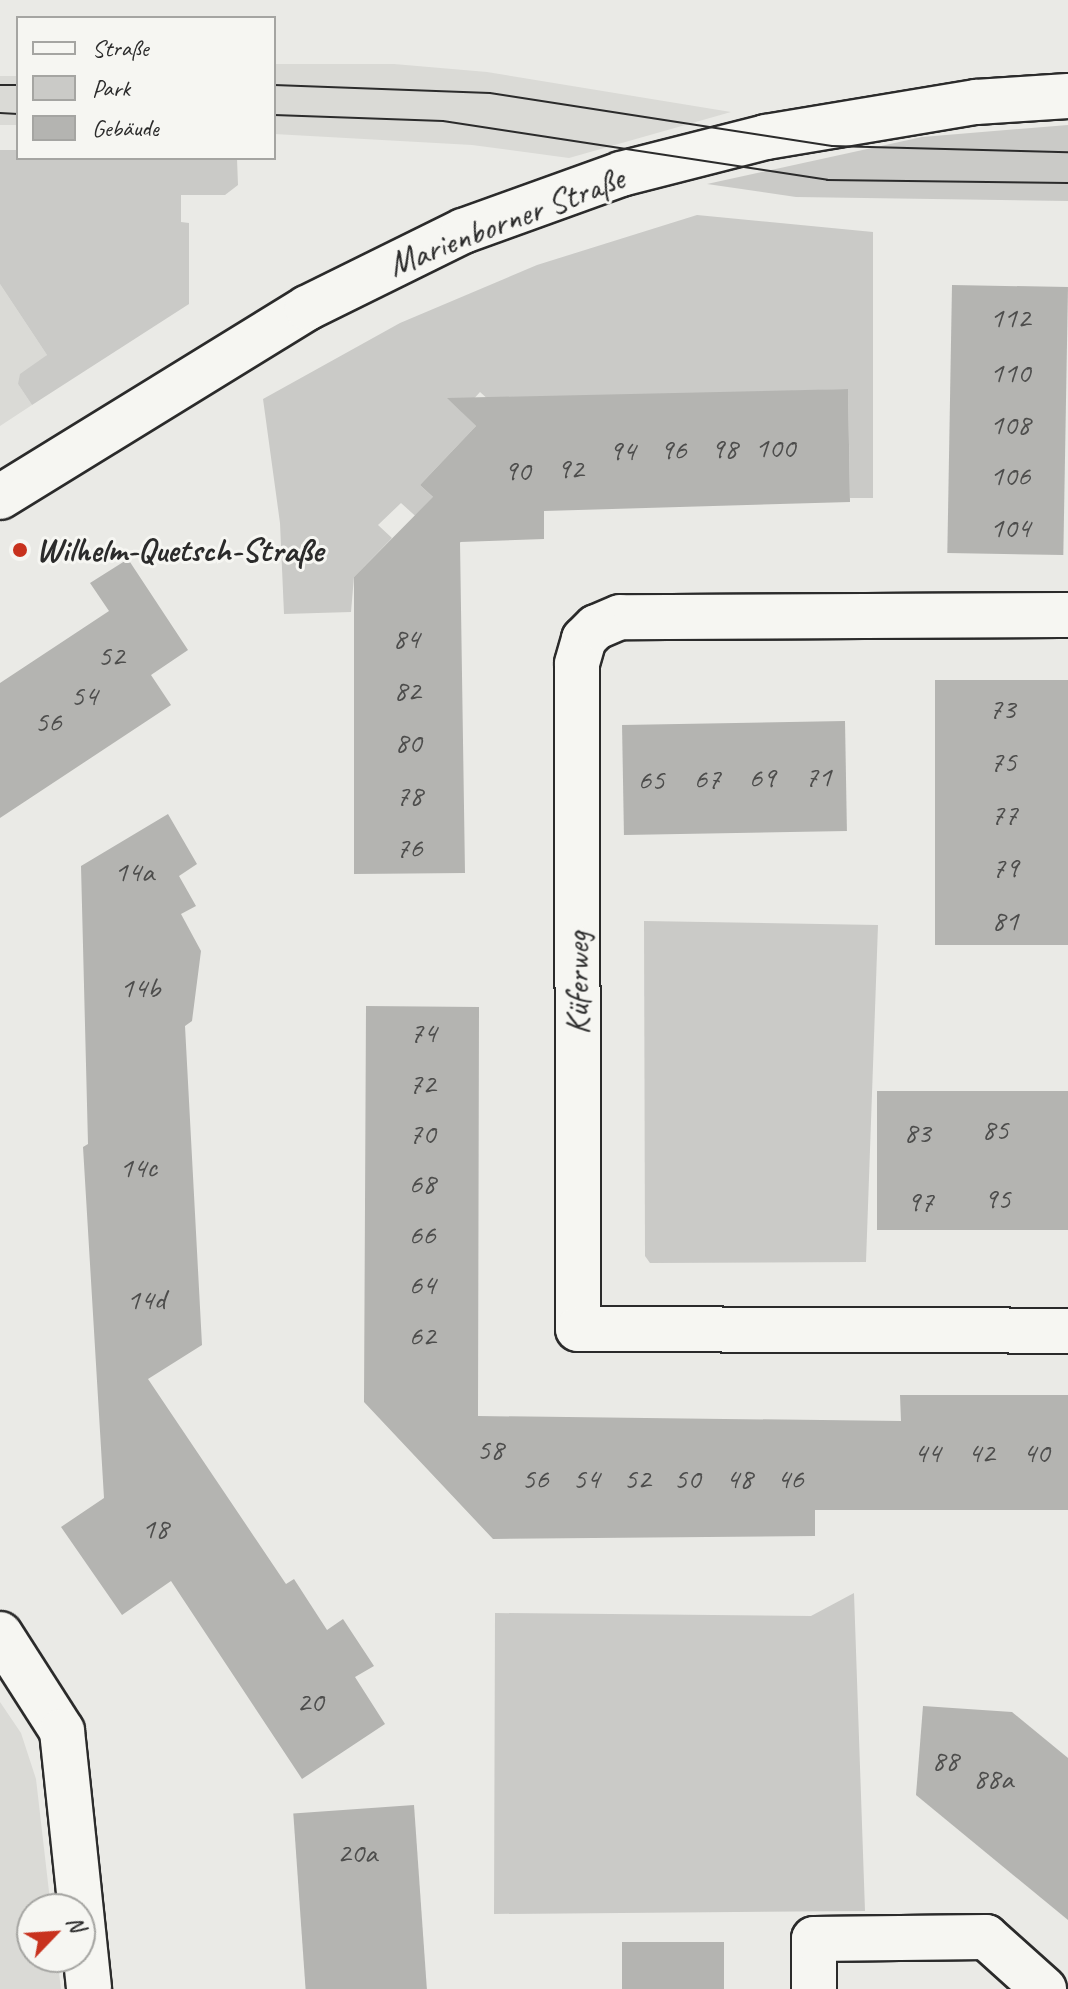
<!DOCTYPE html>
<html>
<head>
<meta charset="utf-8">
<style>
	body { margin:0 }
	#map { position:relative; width:1068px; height:1989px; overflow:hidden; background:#eaeae6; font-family:Caveat,sans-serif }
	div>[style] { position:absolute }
	.built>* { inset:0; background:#dadad6; transform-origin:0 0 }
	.green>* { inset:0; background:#cacac7 }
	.building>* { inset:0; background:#b4b4b1; transform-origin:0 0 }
	.roads { filter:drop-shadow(2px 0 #2b2b2b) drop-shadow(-2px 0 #2b2b2b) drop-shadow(0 2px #2b2b2b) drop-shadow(0 -2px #2b2b2b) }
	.minor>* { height:44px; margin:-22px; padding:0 22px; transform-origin:22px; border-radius:22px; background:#f6f6f2 }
	.tertiary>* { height:44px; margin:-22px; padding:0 22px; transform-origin:22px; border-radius:22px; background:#f6f6f2 }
	.tram>* { height:2px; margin:-1px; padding:0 1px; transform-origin:1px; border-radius:1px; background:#2b2b2b }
	.dots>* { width:22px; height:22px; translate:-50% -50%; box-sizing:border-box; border:4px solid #f6f6f2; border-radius:50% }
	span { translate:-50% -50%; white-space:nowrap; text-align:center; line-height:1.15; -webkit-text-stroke:6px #f6f6f2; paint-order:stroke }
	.number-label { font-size:30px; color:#4d4d4c }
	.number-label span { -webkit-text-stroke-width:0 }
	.street-label { font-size:34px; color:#2b2b2b }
	.poi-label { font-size:34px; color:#2b2b2b; font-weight:700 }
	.left { translate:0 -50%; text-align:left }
	.legend { position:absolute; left:16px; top:16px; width:260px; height:144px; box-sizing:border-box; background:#f6f6f2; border:2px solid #a5a5a2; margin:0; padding:10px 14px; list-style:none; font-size:24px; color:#2b2b2b }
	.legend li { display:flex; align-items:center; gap:16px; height:40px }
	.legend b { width:40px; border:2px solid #a5a5a2 }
	.north { position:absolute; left:16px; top:1893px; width:80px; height:80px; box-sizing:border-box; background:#f6f6f2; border:2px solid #a5a5a2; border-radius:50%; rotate:65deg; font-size:22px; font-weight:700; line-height:32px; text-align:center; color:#2b2b2b }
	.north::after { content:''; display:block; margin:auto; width:28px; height:36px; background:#c8321e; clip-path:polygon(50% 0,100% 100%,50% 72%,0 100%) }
</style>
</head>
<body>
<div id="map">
	<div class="built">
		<div style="clip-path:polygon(275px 64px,394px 64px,487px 72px,731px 112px,569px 158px,472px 145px,274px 134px)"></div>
		<div style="left:0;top:76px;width:18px;height:49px"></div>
		<div style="clip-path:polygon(0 284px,47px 355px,18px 384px,32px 405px,0 426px)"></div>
		<div style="clip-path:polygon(0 1702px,21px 1733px,36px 1779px,51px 1909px,32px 1909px,32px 1957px,57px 1957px,61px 1989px,0 1989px)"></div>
	</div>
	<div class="green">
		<div style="clip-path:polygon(1068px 125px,1068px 201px,796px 197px,707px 184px,922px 137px)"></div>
		<div style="clip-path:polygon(0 150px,18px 150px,18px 158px,237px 158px,238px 185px,225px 195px,181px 195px,181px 222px,189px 223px,189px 304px,32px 405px,18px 384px,20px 374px,47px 355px,0 284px)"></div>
		<div style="clip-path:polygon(697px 215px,873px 232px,873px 498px,850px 498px,848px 389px,490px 401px,480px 392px,462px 412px,476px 426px,420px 485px,469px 531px,454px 551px,401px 503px,378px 525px,392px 538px,354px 577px,351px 612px,284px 614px,280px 523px,263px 399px,400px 323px,537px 265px)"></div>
		<div style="clip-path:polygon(644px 921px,878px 925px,866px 1262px,650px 1263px,645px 1256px)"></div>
		<div style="clip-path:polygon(854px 1593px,865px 1911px,494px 1914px,495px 1613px,811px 1616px)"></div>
	</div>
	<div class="building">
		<div style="left:952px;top:285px;width:116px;height:268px;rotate:1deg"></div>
		<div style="clip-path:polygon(848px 389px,850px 502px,544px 511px,544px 539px,460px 542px,465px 873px,354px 874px,354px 577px,433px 497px,420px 485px,476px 426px,447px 398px)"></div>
		<div style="clip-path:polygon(128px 559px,188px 650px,151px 675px,171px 705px,0 818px,0 683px,109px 611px,90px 583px)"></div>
		<div style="left:1068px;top:680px;width:265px;height:133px;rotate:90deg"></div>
		<div style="left:845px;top:721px;width:110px;height:223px;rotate:89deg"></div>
		<div style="clip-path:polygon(168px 814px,197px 864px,179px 876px,196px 906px,181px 914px,201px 951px,192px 1021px,185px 1026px,202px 1345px,148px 1379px,286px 1584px,294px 1579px,327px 1630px,343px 1619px,374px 1666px,355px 1677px,385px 1724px,302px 1779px,171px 1581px,122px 1615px,61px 1527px,104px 1498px,83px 1147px,88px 1144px,81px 866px)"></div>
		<div style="clip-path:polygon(366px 1006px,479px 1007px,478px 1416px,901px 1421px,900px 1395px,1068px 1395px,1068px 1510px,815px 1510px,815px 1536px,493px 1539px,364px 1402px)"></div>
		<div style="left:1068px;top:1091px;width:139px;height:191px;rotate:90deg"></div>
		<div style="clip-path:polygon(923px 1706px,1012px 1712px,1068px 1758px,1068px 1920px,916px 1795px)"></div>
		<div style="left:414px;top:1805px;width:185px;height:121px;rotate:86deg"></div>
		<div style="left:622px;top:1942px;width:102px;height:47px"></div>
	</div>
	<div class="roads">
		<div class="minor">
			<div style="left:1068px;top:615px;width:448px;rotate:179.7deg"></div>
			<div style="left:620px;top:617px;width:26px;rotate:157deg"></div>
			<div style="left:596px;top:627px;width:17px;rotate:135deg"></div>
			<div style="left:584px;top:639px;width:26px;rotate:106deg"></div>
			<div style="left:577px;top:664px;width:665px;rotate:89.91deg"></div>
			<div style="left:578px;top:1329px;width:490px;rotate:0.2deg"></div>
			<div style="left:0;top:1634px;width:115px;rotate:57.4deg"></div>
			<div style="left:62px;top:1731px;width:259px;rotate:84deg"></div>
			<div style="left:814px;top:1989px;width:50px;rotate:-90deg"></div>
			<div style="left:814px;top:1939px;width:172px;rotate:-0.7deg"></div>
			<div style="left:986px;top:1937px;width:78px;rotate:41.9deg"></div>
		</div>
		<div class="tertiary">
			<div style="left:0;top:497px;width:361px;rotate:-31.6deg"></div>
			<div style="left:307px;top:308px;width:174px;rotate:-26.3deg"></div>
			<div style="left:463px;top:231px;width:168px;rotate:-19.8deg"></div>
			<div style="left:621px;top:174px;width:150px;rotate:-14.3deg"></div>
			<div style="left:766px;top:137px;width:213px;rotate:-9.5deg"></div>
			<div style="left:976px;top:102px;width:92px;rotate:-3.7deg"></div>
		</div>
	</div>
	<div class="tram">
		<div style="left:0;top:85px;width:18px"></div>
		<div style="left:274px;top:85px;width:216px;rotate:2.1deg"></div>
		<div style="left:490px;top:93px;width:346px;rotate:8.8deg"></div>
		<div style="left:832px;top:146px;width:236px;rotate:1.5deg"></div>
		<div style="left:0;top:113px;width:18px;rotate:3deg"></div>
		<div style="left:274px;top:115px;width:169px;rotate:2deg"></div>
		<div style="left:443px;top:121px;width:389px;rotate:8.7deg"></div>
		<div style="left:827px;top:180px;width:241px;rotate:0.7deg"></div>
	</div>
	<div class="dots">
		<div style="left:20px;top:550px;background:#c8321e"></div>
	</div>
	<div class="number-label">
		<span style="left:1010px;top:317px">112</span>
		<span style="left:1010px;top:372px">110</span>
		<span style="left:1010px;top:424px">108</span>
		<span style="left:775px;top:447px">100</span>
		<span style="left:724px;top:448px">98</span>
		<span style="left:673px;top:449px">96</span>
		<span style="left:622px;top:450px">94</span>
		<span style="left:570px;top:468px">92</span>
		<span style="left:517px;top:470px">90</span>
		<span style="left:1010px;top:475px">106</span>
		<span style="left:1010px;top:527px">104</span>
		<span style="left:406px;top:638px">84</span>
		<span style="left:111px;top:655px">52</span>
		<span style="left:407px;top:690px">82</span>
		<span style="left:84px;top:695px">54</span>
		<span style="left:1002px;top:708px">73</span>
		<span style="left:48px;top:721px">56</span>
		<span style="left:408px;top:742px">80</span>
		<span style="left:1003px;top:761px">75</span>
		<span style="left:818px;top:776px">71</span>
		<span style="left:762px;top:777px">69</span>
		<span style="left:707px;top:778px">67</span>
		<span style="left:651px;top:779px">65</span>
		<span style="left:409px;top:795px">78</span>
		<span style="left:1004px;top:814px">77</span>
		<span style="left:409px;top:847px">76</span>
		<span style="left:1005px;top:867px">79</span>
		<span style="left:134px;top:871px">14a</span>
		<span style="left:1005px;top:920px">81</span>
		<span style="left:140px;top:987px">14b</span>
		<span style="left:423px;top:1032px">74</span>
		<span style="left:422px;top:1083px">72</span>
		<span style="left:995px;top:1129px">85</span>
		<span style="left:917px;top:1132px">83</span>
		<span style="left:422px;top:1133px">70</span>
		<span style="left:138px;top:1167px">14c</span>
		<span style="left:422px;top:1183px">68</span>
		<span style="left:997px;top:1198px">95</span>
		<span style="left:920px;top:1201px">97</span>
		<span style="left:422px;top:1234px">66</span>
		<span style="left:422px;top:1284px">64</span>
		<span style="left:146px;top:1299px">14d</span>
		<span style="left:422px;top:1335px">62</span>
		<span style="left:490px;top:1449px">58</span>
		<span style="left:927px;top:1452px">44</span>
		<span style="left:981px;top:1452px">42</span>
		<span style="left:1036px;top:1452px">40</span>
		<span style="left:535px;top:1478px">56</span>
		<span style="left:586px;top:1478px">54</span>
		<span style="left:637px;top:1478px">52</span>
		<span style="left:687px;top:1478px">50</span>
		<span style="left:739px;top:1478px">48</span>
		<span style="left:790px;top:1478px">46</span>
		<span style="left:155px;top:1528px">18</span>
		<span style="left:310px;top:1701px">20</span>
		<span style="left:945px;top:1760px">88</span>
		<span style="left:993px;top:1778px">88a</span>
		<span style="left:357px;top:1852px">20a</span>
	</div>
	<div class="street-label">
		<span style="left:506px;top:221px;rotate:-21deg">Marienborner Straße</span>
		<span style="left:577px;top:983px;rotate:-90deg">Küferweg</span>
	</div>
	<div class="poi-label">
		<span class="left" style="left:36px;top:550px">Wilhelm-Quetsch-Straße</span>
	</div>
	<ul class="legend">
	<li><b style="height:10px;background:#f6f6f2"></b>Straße</li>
	<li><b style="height:22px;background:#cacac7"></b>Park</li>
	<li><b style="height:22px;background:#b4b4b1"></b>Gebäude</li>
	</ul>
	<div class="north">N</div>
</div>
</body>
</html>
